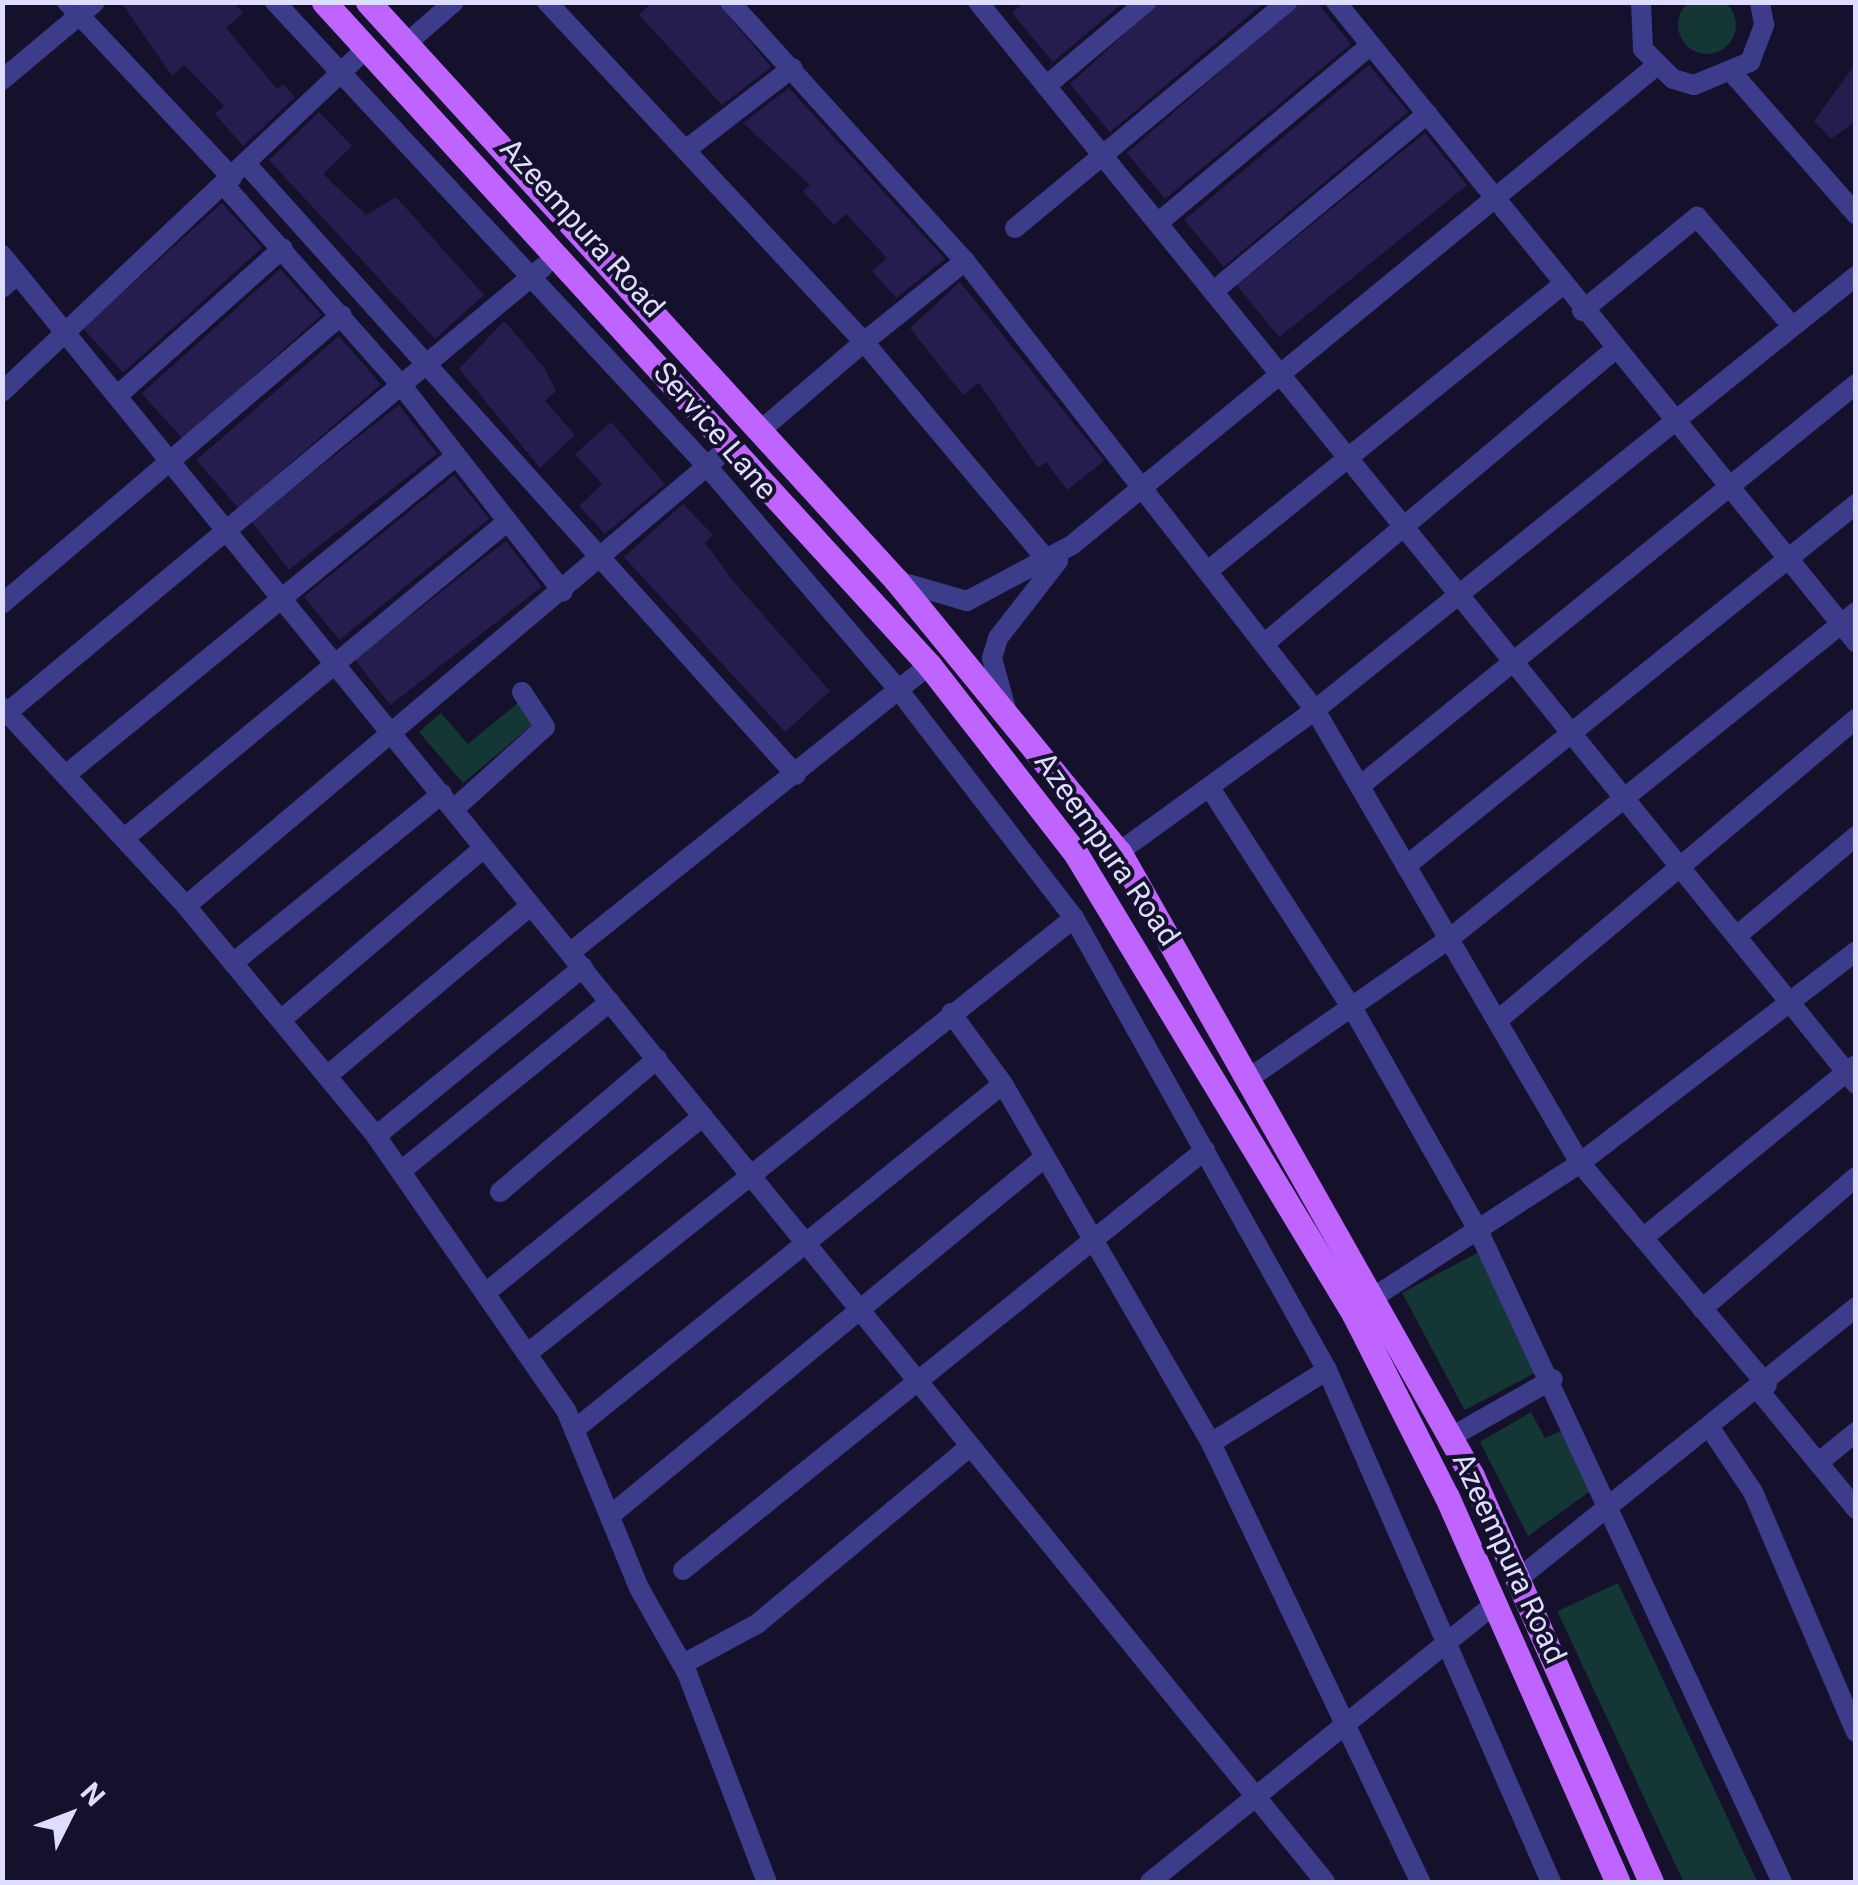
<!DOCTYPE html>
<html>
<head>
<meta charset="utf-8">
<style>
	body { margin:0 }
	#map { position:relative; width:1858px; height:1885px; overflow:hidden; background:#15112c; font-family:Roboto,sans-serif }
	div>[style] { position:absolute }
	.green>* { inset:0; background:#143634; transform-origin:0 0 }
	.round { border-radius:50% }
	.building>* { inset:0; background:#251d4e; transform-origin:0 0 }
	.minor>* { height:20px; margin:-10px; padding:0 10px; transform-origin:10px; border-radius:10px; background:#3c3c8b }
	.major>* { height:25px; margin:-12.5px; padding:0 12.5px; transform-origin:12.5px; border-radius:12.5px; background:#bf64ff }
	span { translate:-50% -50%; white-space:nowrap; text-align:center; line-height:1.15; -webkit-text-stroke:8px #15112c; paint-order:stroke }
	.street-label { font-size:30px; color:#dfddff }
	.frame { position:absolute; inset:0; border:5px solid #dfddff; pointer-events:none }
	.north { position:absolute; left:20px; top:1765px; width:100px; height:100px; -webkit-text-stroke:8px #15112c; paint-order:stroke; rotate:48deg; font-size:28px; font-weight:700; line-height:40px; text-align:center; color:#dfddff }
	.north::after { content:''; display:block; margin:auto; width:35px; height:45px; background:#dfddff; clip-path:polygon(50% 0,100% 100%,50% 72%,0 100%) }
</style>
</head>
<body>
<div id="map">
	<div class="green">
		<div class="round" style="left:1678px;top:-4px;width:58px;height:58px"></div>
		<div style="clip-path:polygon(519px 702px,537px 721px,463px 783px,419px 732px,441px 713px,468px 744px)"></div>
		<div style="left:1479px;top:1252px;width:133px;height:87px;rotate:62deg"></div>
		<div style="clip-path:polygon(1531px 1412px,1545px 1438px,1566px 1429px,1593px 1489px,1528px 1536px,1480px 1442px)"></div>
		<div style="left:1618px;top:1583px;width:329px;height:67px;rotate:65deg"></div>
	</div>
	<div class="building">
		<div style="clip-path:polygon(121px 2px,233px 2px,243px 13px,226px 28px,277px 89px,283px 84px,295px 97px,243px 146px,215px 114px,224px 106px,184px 65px,172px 76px)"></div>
		<div style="clip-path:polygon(652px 2px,717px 2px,771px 67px,722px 105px,639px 15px)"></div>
		<div style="clip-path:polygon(1024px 2px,1124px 2px,1053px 62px,1012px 13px)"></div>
		<div style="clip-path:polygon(1159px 2px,1265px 2px,1110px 132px,1070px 84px)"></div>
		<div style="clip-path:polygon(1300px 2px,1317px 2px,1351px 44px,1165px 199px,1127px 153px)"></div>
		<div style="clip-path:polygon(1856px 63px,1856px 121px,1831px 139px,1814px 121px)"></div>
		<div style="left:1369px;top:65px;width:61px;height:241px;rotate:50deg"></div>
		<div style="clip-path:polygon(789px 88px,945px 259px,896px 298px,872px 271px,887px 258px,846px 214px,834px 225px,803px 191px,810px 185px,743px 123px)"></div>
		<div style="clip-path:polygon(319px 112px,352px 146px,323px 174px,366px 215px,396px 197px,484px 295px,435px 339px,269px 160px)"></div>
		<div style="left:1425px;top:133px;width:67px;height:242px;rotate:51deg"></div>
		<div style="left:222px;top:203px;width:60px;height:187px;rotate:48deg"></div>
		<div style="left:280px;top:269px;width:62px;height:186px;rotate:48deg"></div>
		<div style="clip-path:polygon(960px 282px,1104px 461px,1067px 490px,1046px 462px,1038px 468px,979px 383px,963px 395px,910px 328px)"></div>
		<div style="clip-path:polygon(504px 321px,544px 367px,556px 391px,545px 401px,575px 435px,540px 468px,459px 369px)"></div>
		<div style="left:339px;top:336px;width:64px;height:189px;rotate:49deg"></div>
		<div style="left:399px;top:405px;width:62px;height:188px;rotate:52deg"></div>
		<div style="clip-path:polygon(611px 422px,665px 484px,605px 534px,579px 506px,602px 484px,575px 454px)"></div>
		<div style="left:454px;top:475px;width:56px;height:193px;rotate:51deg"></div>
		<div style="clip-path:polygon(683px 504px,713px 535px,705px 543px,734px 582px,830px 691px,785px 732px,624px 557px)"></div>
		<div style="left:506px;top:541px;width:58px;height:192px;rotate:52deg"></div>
	</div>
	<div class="minor">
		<div style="left:67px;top:2px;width:241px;rotate:46.8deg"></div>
		<div style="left:275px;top:2px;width:633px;rotate:47.05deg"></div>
		<div style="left:706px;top:465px;width:294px;rotate:49.4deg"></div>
		<div style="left:897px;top:688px;width:290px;rotate:52.4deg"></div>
		<div style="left:1074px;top:918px;width:518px;rotate:60.76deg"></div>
		<div style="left:1327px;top:1370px;width:559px;rotate:66.37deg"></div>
		<div style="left:547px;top:2px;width:465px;rotate:47deg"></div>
		<div style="left:864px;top:342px;width:135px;rotate:139.5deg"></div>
		<div style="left:730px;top:2px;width:350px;rotate:47.8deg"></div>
		<div style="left:965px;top:261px;width:569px;rotate:52.06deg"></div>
		<div style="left:1315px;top:710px;width:525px;rotate:59.67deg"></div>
		<div style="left:1580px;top:1163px;width:290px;rotate:49.9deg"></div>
		<div style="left:978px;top:2px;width:1393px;rotate:50.94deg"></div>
		<div style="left:1336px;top:2px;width:825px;rotate:50.91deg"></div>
		<div style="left:1641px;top:2px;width:47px;rotate:87.6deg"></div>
		<div style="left:1643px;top:49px;width:42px;rotate:45deg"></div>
		<div style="left:1673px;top:79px;width:22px;rotate:16deg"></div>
		<div style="left:1694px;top:85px;width:61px;rotate:-22.3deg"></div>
		<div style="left:1750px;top:62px;width:40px;rotate:-69deg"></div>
		<div style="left:1764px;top:25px;width:23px;rotate:-100deg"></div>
		<div style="left:407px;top:43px;width:62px;rotate:-41.1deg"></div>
		<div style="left:1735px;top:76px;width:184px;rotate:48.8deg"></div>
		<div style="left:2px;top:80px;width:121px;rotate:-40deg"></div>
		<div style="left:1046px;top:86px;width:131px;rotate:-40deg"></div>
		<div style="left:687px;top:149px;width:133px;rotate:-37.6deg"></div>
		<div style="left:248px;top:166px;width:819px;rotate:48.02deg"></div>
		<div style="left:225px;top:186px;width:267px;rotate:48.5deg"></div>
		<div style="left:402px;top:386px;width:261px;rotate:52deg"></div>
		<div style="left:1159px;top:222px;width:276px;rotate:-39.9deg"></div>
		<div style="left:1015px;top:228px;width:354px;rotate:-39.7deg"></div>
		<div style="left:2px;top:255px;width:2097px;rotate:50.88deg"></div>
		<div style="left:965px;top:261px;width:129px;rotate:141.3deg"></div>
		<div style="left:864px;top:342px;width:294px;rotate:50deg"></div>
		<div style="left:2px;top:288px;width:21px;rotate:-41deg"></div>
		<div style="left:1215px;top:290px;width:276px;rotate:-39.7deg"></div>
		<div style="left:1582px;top:311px;width:149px;rotate:-39.3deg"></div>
		<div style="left:1697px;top:217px;width:145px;rotate:48.9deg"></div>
		<div style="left:2px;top:392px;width:503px;rotate:-43.31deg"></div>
		<div style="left:117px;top:396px;width:222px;rotate:-41.7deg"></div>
		<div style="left:1209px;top:570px;width:452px;rotate:-38.9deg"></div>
		<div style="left:898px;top:581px;width:72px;rotate:16.2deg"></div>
		<div style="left:967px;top:601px;width:119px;rotate:-28.1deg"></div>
		<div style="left:1072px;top:545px;width:755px;rotate:-39.36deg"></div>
		<div style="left:2px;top:604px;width:446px;rotate:-40.4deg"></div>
		<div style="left:1265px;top:643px;width:456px;rotate:-40deg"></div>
		<div style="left:2px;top:707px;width:271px;rotate:47.2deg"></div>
		<div style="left:186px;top:906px;width:298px;rotate:50.4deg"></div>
		<div style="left:376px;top:1136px;width:333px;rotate:55.3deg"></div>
		<div style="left:566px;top:1410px;width:192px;rotate:67.7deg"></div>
		<div style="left:639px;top:1588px;width:98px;rotate:60.5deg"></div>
		<div style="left:687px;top:1673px;width:224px;rotate:69.1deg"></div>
		<div style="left:1006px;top:709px;width:53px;rotate:-105.4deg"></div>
		<div style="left:992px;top:658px;width:21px;rotate:-73deg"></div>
		<div style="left:998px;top:638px;width:98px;rotate:-52.1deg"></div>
		<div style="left:8px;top:712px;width:696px;rotate:-39.75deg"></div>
		<div style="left:67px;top:774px;width:502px;rotate:-39.27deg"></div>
		<div style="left:1360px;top:786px;width:638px;rotate:-39.02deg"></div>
		<div style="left:1210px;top:788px;width:271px;rotate:57.2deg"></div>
		<div style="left:1357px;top:1016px;width:248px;rotate:60.5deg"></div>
		<div style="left:1479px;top:1232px;width:717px;rotate:65.01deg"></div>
		<div style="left:454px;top:809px;width:122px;rotate:-42deg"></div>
		<div style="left:545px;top:727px;width:42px;rotate:-123.3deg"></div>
		<div style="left:126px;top:837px;width:493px;rotate:-39.6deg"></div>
		<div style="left:1119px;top:852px;width:242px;rotate:-35.9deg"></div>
		<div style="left:1315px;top:710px;width:694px;rotate:-38.74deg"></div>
		<div style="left:1406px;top:866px;width:578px;rotate:-38.81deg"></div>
		<div style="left:186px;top:906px;width:716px;rotate:-40.18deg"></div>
		<div style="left:1739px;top:934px;width:153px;rotate:-39.9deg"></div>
		<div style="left:571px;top:952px;width:459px;rotate:-38.7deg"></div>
		<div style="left:233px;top:963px;width:269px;rotate:-39deg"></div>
		<div style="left:951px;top:1013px;width:88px;rotate:53.8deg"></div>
		<div style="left:1003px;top:1084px;width:415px;rotate:59.9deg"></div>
		<div style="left:1211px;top:1443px;width:486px;rotate:64.5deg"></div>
		<div style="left:281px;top:1020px;width:266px;rotate:-40.3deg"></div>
		<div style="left:1497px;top:1021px;width:469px;rotate:-40.1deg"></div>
		<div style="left:327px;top:1076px;width:265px;rotate:-39.9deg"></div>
		<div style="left:1251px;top:1077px;width:241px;rotate:-34.9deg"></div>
		<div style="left:1449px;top:939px;width:522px;rotate:-38.78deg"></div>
		<div style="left:376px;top:1136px;width:267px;rotate:-39.2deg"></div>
		<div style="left:401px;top:1171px;width:269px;rotate:-39deg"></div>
		<div style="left:500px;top:1192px;width:206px;rotate:-40.3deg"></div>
		<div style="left:1643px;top:1238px;width:272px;rotate:-39.2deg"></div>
		<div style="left:488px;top:1291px;width:277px;rotate:-39.1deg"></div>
		<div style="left:1374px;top:1297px;width:246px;rotate:-33deg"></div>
		<div style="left:1580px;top:1163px;width:348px;rotate:-37.5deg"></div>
		<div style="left:1702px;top:1309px;width:203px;rotate:-40.6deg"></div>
		<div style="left:528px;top:1353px;width:698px;rotate:-38.54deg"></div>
		<div style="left:1760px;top:1392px;width:151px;rotate:50.6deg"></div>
		<div style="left:1710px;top:1428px;width:77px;rotate:56.1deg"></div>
		<div style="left:1753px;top:1492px;width:261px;rotate:66.8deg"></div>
		<div style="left:574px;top:1430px;width:551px;rotate:-38.89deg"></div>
		<div style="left:1451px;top:1437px;width:117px;rotate:-29.6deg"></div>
		<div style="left:1211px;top:1443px;width:137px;rotate:-32.2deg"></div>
		<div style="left:1818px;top:1463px;width:49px;rotate:-39.2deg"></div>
		<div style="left:612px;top:1514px;width:561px;rotate:-39.5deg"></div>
		<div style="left:683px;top:1570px;width:670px;rotate:-38.82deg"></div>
		<div style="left:1518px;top:1579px;width:434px;rotate:-38.8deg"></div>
		<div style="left:683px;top:1664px;width:84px;rotate:-28.4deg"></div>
		<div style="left:757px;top:1624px;width:278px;rotate:-39.8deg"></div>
		<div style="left:1150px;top:1882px;width:444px;rotate:-38.9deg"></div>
	</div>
	<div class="major">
		<div style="left:324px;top:2px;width:898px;rotate:47.62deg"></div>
		<div style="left:929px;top:665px;width:239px;rotate:52.1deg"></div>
		<div style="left:1076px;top:854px;width:537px;rotate:58.85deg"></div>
		<div style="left:1354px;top:1314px;width:205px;rotate:63.1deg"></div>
		<div style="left:1447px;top:1497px;width:421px;rotate:66.1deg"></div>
		<div style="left:368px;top:2px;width:783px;rotate:47.59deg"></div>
		<div style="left:896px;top:580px;width:352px;rotate:50.7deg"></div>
		<div style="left:1119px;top:852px;width:717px;rotate:60.5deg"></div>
		<div style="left:1472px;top:1476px;width:444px;rotate:66.2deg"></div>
	</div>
	<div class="street-label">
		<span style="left:582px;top:228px;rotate:48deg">Azeempura Road</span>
		<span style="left:715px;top:431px;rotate:49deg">Service Lane</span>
		<span style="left:1107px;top:849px;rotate:55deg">Azeempura Road</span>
		<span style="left:1509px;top:1558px;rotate:65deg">Azeempura Road</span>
	</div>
	<div class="frame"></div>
	<div class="north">N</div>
</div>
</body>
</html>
